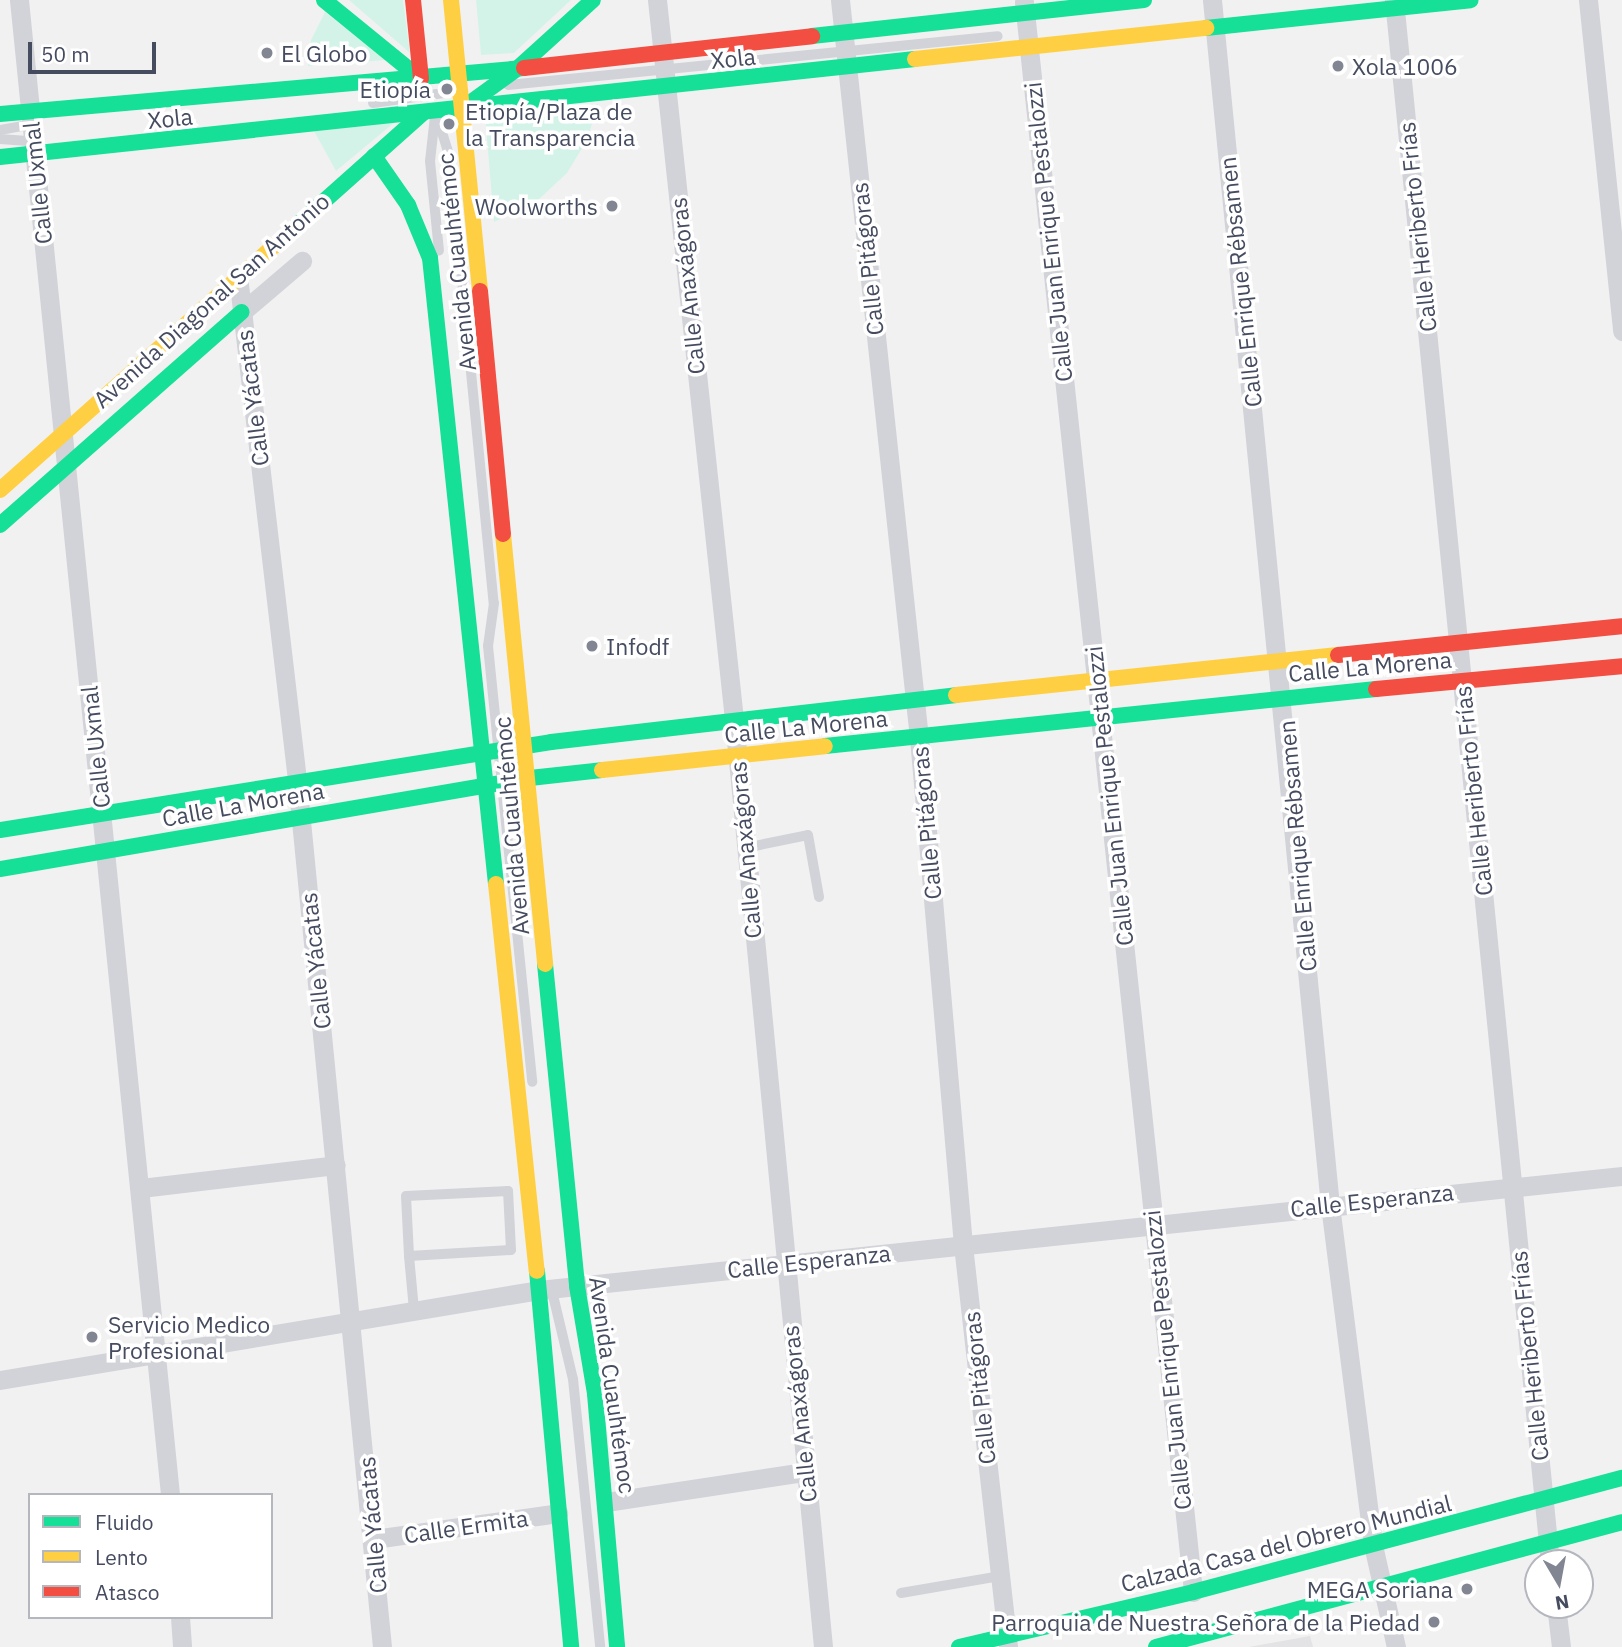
<!DOCTYPE html>
<html>
<head>
<meta charset="utf-8">
<style>
	body { margin:0 }
	#map { position:relative; width:1622px; height:1647px; overflow:hidden; background:#f2f1f1; font-family:"IBM Plex Sans",sans-serif }
	div>[style] { position:absolute }
	.education>* { inset:0; background:#e3e2e4 }
	.green>* { inset:0; background:#d4f3e8 }
	.lane>* { height:10px; margin:-5px; padding:0 5px; transform-origin:5px; border-radius:5px; background:#d2d3d8 }
	.street>* { height:19px; margin:-9.5px; padding:0 9.5px; transform-origin:9.5px; border-radius:9.5px; background:#d2d3d8 }
	.fast>* { height:16px; margin:-8px; padding:0 8px; transform-origin:8px; border-radius:8px; background:#16e098 }
	.slow>* { height:16px; margin:-8px; padding:0 8px; transform-origin:8px; border-radius:8px; background:#ffcf43 }
	.jam>* { height:16px; margin:-8px; padding:0 8px; transform-origin:8px; border-radius:8px; background:#f24e42 }
	.dots>* { width:19px; height:19px; translate:-50% -50%; box-sizing:border-box; border:4px solid #fff; border-radius:50% }
	span { translate:-50% -50%; white-space:nowrap; text-align:center; line-height:1.15; -webkit-text-stroke:7px #fff; paint-order:stroke }
	.poi-label { font-size:23px; color:#464c60 }
	.left { translate:0 -50%; text-align:left }
	.right { translate:-100% -50%; text-align:right }
	.street-label { font-size:23px; color:#464c60 }
	.legend { position:absolute; left:28px; top:1493px; width:245px; height:126px; box-sizing:border-box; background:#fff; border:2px solid #b5b7bf; margin:0; padding:9px 12px; list-style:none; font-size:21px; color:#464c60 }
	.legend li { display:flex; align-items:center; gap:14px; height:35px }
	.legend b { width:35px; border:2px solid #b5b7bf }
	.north { position:absolute; left:1524px; top:1549px; width:70px; height:70px; box-sizing:border-box; background:#fff; border:2px solid #b5b7bf; border-radius:50%; rotate:170deg; font-size:19px; font-weight:700; line-height:28px; text-align:center; color:#464c60 }
	.north::after { content:''; display:block; margin:auto; width:24px; height:32px; background:#828693; clip-path:polygon(50% 0,100% 100%,50% 72%,0 100%) }
	.scale { position:absolute; left:28px; top:42px; width:128px; height:32px; box-sizing:border-box; border:4px solid #464c60; border-top:0; padding-left:9px; font-size:21px; line-height:24px; white-space:nowrap; color:#464c60; -webkit-text-stroke:5px #fff; paint-order:stroke }
</style>
</head>
<body>
<div id="map">
	<div class="education">
		<div style="clip-path:polygon(1310px 1636px,1313px 1647px,1249px 1647px)"></div>
	</div>
	<div class="green">
		<div style="clip-path:polygon(349px 0,403px 0,410px 53px)"></div>
		<div style="clip-path:polygon(476px 0,571px 0,514px 53px,481px 55px)"></div>
		<div style="clip-path:polygon(325px 12px,386px 60px,308px 66px,311px 40px)"></div>
		<div style="clip-path:polygon(598px 104px,587px 140px,567px 173px,535px 203px,494px 222px,485px 115px)"></div>
		<div style="clip-path:polygon(395px 122px,336px 171px,314px 131px)"></div>
	</div>
	<div class="lane">
		<div style="left:508px;top:85px;width:492px;rotate:-5.7deg"></div>
		<div style="left:373px;top:103px;width:86px;rotate:-8deg"></div>
		<div style="left:436px;top:113px;width:47px;rotate:72.7deg"></div>
		<div style="left:450px;top:158px;width:447px;rotate:84.4deg"></div>
		<div style="left:494px;top:603px;width:43px;rotate:97.9deg"></div>
		<div style="left:488px;top:646px;width:438px;rotate:84.2deg"></div>
		<div style="left:435px;top:116px;width:45px;rotate:96.3deg"></div>
		<div style="left:430px;top:161px;width:90px;rotate:84.3deg"></div>
		<div style="left:0;top:130px;width:22px;rotate:-10deg"></div>
		<div style="left:0;top:139px;width:31px;rotate:4deg"></div>
		<div style="left:745px;top:848px;width:64px;rotate:-11.7deg"></div>
		<div style="left:808px;top:835px;width:63px;rotate:79.9deg"></div>
		<div style="left:409px;top:1256px;width:102px;rotate:-3.4deg"></div>
		<div style="left:511px;top:1250px;width:59px;rotate:-92.9deg"></div>
		<div style="left:508px;top:1191px;width:102px;rotate:177.2deg"></div>
		<div style="left:406px;top:1196px;width:60px;rotate:87.1deg"></div>
		<div style="left:409px;top:1256px;width:54px;rotate:84.7deg"></div>
		<div style="left:552px;top:1291px;width:90px;rotate:76.6deg"></div>
		<div style="left:573px;top:1379px;width:269px;rotate:84.2deg"></div>
		<div style="left:901px;top:1593px;width:100px;rotate:-9.7deg"></div>
	</div>
	<div class="street">
		<div style="left:19px;top:0;width:1503px;rotate:84.23deg"></div>
		<div style="left:657px;top:0;width:723px;rotate:83.89deg"></div>
		<div style="left:734px;top:719px;width:932px;rotate:84.52deg"></div>
		<div style="left:840px;top:0;width:742px;rotate:83.89deg"></div>
		<div style="left:919px;top:738px;width:509px;rotate:85.04deg"></div>
		<div style="left:963px;top:1245px;width:404px;rotate:83.6deg"></div>
		<div style="left:1212px;top:0;width:1211px;rotate:84.41deg"></div>
		<div style="left:1330px;top:1205px;width:343px;rotate:82.8deg"></div>
		<div style="left:1373px;top:1545px;width:105px;rotate:77.3deg"></div>
		<div style="left:1394px;top:0;width:1571px;rotate:84.3deg"></div>
		<div style="left:1588px;top:0;width:333px;rotate:84.1deg"></div>
		<div style="left:1024px;top:2px;width:1599px;rotate:83.93deg"></div>
		<div style="left:238px;top:276px;width:507px;rotate:83.32deg"></div>
		<div style="left:297px;top:780px;width:871px;rotate:84.4deg"></div>
		<div style="left:242px;top:312px;width:79px;rotate:-40.4deg"></div>
		<div style="left:141px;top:1188px;width:196px;rotate:-6.7deg"></div>
		<div style="left:0;top:1380px;width:546px;rotate:-9.48deg"></div>
		<div style="left:539px;top:1290px;width:1089px;rotate:-6.01deg"></div>
		<div style="left:606px;top:1502px;width:201px;rotate:-8.6deg"></div>
		<div style="left:374px;top:1539px;width:186px;rotate:-8deg"></div>
		<div style="left:1556px;top:1605px;width:42px;rotate:83.2deg"></div>
		<div style="left:180px;top:1617px;width:30px;rotate:86deg"></div>
	</div>
	<div class="fast">
		<div style="left:324px;top:0;width:125px;rotate:39.2deg"></div>
		<div style="left:1206px;top:28px;width:266px;rotate:-6deg"></div>
		<div style="left:812px;top:36px;width:334px;rotate:-6.2deg"></div>
		<div style="left:463px;top:108px;width:68px;rotate:-36deg"></div>
		<div style="left:518px;top:68px;width:101px;rotate:-42.2deg"></div>
		<div style="left:0;top:114px;width:526px;rotate:-5.02deg"></div>
		<div style="left:374px;top:156px;width:60px;rotate:55.2deg"></div>
		<div style="left:408px;top:205px;width:57px;rotate:67.5deg"></div>
		<div style="left:430px;top:258px;width:629px;rotate:83.98deg"></div>
		<div style="left:0;top:157px;width:920px;rotate:-6.11deg"></div>
		<div style="left:286px;top:235px;width:183px;rotate:-41.7deg"></div>
		<div style="left:0;top:525px;width:322px;rotate:-41.4deg"></div>
		<div style="left:825px;top:746px;width:554px;rotate:-5.91deg"></div>
		<div style="left:0;top:830px;width:558px;rotate:-9.07deg"></div>
		<div style="left:551px;top:742px;width:408px;rotate:-6.6deg"></div>
		<div style="left:0;top:869px;width:538px;rotate:-9.74deg"></div>
		<div style="left:530px;top:778px;width:72px;rotate:-6.3deg"></div>
		<div style="left:545px;top:964px;width:324px;rotate:84.3deg"></div>
		<div style="left:577px;top:1286px;width:109px;rotate:80.5deg"></div>
		<div style="left:595px;top:1394px;width:254px;rotate:85deg"></div>
		<div style="left:537px;top:1271px;width:378px;rotate:84.8deg"></div>
		<div style="left:959px;top:1647px;width:240px;rotate:-13.2deg"></div>
		<div style="left:1193px;top:1592px;width:444px;rotate:-14.9deg"></div>
		<div style="left:1156px;top:1647px;width:482px;rotate:-15deg"></div>
	</div>
	<div class="slow">
		<div style="left:451px;top:0;width:292px;rotate:84.3deg"></div>
		<div style="left:915px;top:59px;width:293px;rotate:-6.1deg"></div>
		<div style="left:0;top:490px;width:383px;rotate:-41.7deg"></div>
		<div style="left:503px;top:534px;width:432px;rotate:84.4deg"></div>
		<div style="left:956px;top:695px;width:384px;rotate:-6deg"></div>
		<div style="left:602px;top:770px;width:224px;rotate:-6.1deg"></div>
		<div style="left:496px;top:884px;width:389px;rotate:84deg"></div>
	</div>
	<div class="jam">
		<div style="left:413px;top:0;width:79px;rotate:84.2deg"></div>
		<div style="left:524px;top:68px;width:290px;rotate:-6.3deg"></div>
		<div style="left:480px;top:291px;width:244px;rotate:84.6deg"></div>
		<div style="left:1338px;top:655px;width:285px;rotate:-5.8deg"></div>
		<div style="left:1376px;top:689px;width:247px;rotate:-5.3deg"></div>
	</div>
	<div class="dots">
		<div style="left:267px;top:53px;background:#828693"></div>
		<div style="left:1338px;top:66px;background:#828693"></div>
		<div style="left:447px;top:89px;background:#828693"></div>
		<div style="left:449px;top:124px;background:#828693"></div>
		<div style="left:612px;top:206px;background:#828693"></div>
		<div style="left:592px;top:646px;background:#828693"></div>
		<div style="left:92px;top:1337px;background:#828693"></div>
		<div style="left:1467px;top:1589px;background:#828693"></div>
		<div style="left:1434px;top:1622px;background:#828693"></div>
	</div>
	<div class="poi-label">
		<span class="left" style="left:281px;top:53px">El Globo</span>
		<span class="left" style="left:1352px;top:66px">Xola 1006</span>
		<span class="right" style="left:431px;top:89px">Etiopía</span>
		<span class="left" style="left:465px;top:124px">Etiopía/Plaza de<br>la Transparencia</span>
		<span class="right" style="left:598px;top:206px">Woolworths</span>
		<span class="left" style="left:606px;top:646px">Infodf</span>
		<span class="left" style="left:108px;top:1337px">Servicio Medico<br>Profesional</span>
		<span class="right" style="left:1453px;top:1589px">MEGA Soriana</span>
		<span class="right" style="left:1420px;top:1622px">Parroquia de Nuestra Señora de la Piedad</span>
	</div>
	<div class="street-label">
		<span style="left:733px;top:58px;rotate:-6deg">Xola</span>
		<span style="left:170px;top:118px;rotate:-6deg">Xola</span>
		<span style="left:37px;top:183px;rotate:-96deg">Calle Uxmal</span>
		<span style="left:1417px;top:227px;rotate:-96deg">Calle Heriberto Frías</span>
		<span style="left:1048px;top:232px;rotate:-96deg">Calle Juan Enrique Pestalozzi</span>
		<span style="left:867px;top:259px;rotate:-96deg">Calle Pitágoras</span>
		<span style="left:456px;top:262px;rotate:-96deg">Avenida Cuauhtémoc</span>
		<span style="left:1240px;top:282px;rotate:-96deg">Calle Enrique Rébsamen</span>
		<span style="left:687px;top:286px;rotate:-96deg">Calle Anaxágoras</span>
		<span style="left:211px;top:300px;rotate:-42deg">Avenida Diagonal San Antonio</span>
		<span style="left:252px;top:398px;rotate:-97deg">Calle Yácatas</span>
		<span style="left:1370px;top:666px;rotate:-5deg">Calle La Morena</span>
		<span style="left:806px;top:726px;rotate:-6deg">Calle La Morena</span>
		<span style="left:95px;top:747px;rotate:-96deg">Calle Uxmal</span>
		<span style="left:1473px;top:791px;rotate:-96deg">Calle Heriberto Frías</span>
		<span style="left:1109px;top:796px;rotate:-96deg">Calle Juan Enrique Pestalozzi</span>
		<span style="left:243px;top:804px;rotate:-10deg">Calle La Morena</span>
		<span style="left:926px;top:823px;rotate:-95deg">Calle Pitágoras</span>
		<span style="left:511px;top:826px;rotate:-95deg">Avenida Cuauhtémoc</span>
		<span style="left:1297px;top:846px;rotate:-95deg">Calle Enrique Rébsamen</span>
		<span style="left:745px;top:850px;rotate:-95deg">Calle Anaxágoras</span>
		<span style="left:315px;top:961px;rotate:-96deg">Calle Yácatas</span>
		<span style="left:1372px;top:1200px;rotate:-6deg">Calle Esperanza</span>
		<span style="left:809px;top:1261px;rotate:-6deg">Calle Esperanza</span>
		<span style="left:1529px;top:1356px;rotate:-96deg">Calle Heriberto Frías</span>
		<span style="left:1167px;top:1360px;rotate:-96deg">Calle Juan Enrique Pestalozzi</span>
		<span style="left:613px;top:1385px;rotate:82deg">Avenida Cuauhtémoc</span>
		<span style="left:979px;top:1388px;rotate:-96deg">Calle Pitágoras</span>
		<span style="left:799px;top:1414px;rotate:-96deg">Calle Anaxágoras</span>
		<span style="left:372px;top:1525px;rotate:-95deg">Calle Yácatas</span>
		<span style="left:466px;top:1526px;rotate:-8deg">Calle Ermita</span>
		<span style="left:1286px;top:1543px;rotate:-14deg">Calzada Casa del Obrero Mundial</span>
	</div>
	<ul class="legend">
	<li><b style="height:9px;background:#16e098"></b>Fluido</li>
	<li><b style="height:9px;background:#ffcf43"></b>Lento</li>
	<li><b style="height:9px;background:#f24e42"></b>Atasco</li>
	</ul>
	<div class="north">N</div>
	<div class="scale">50 m</div>
</div>
</body>
</html>
